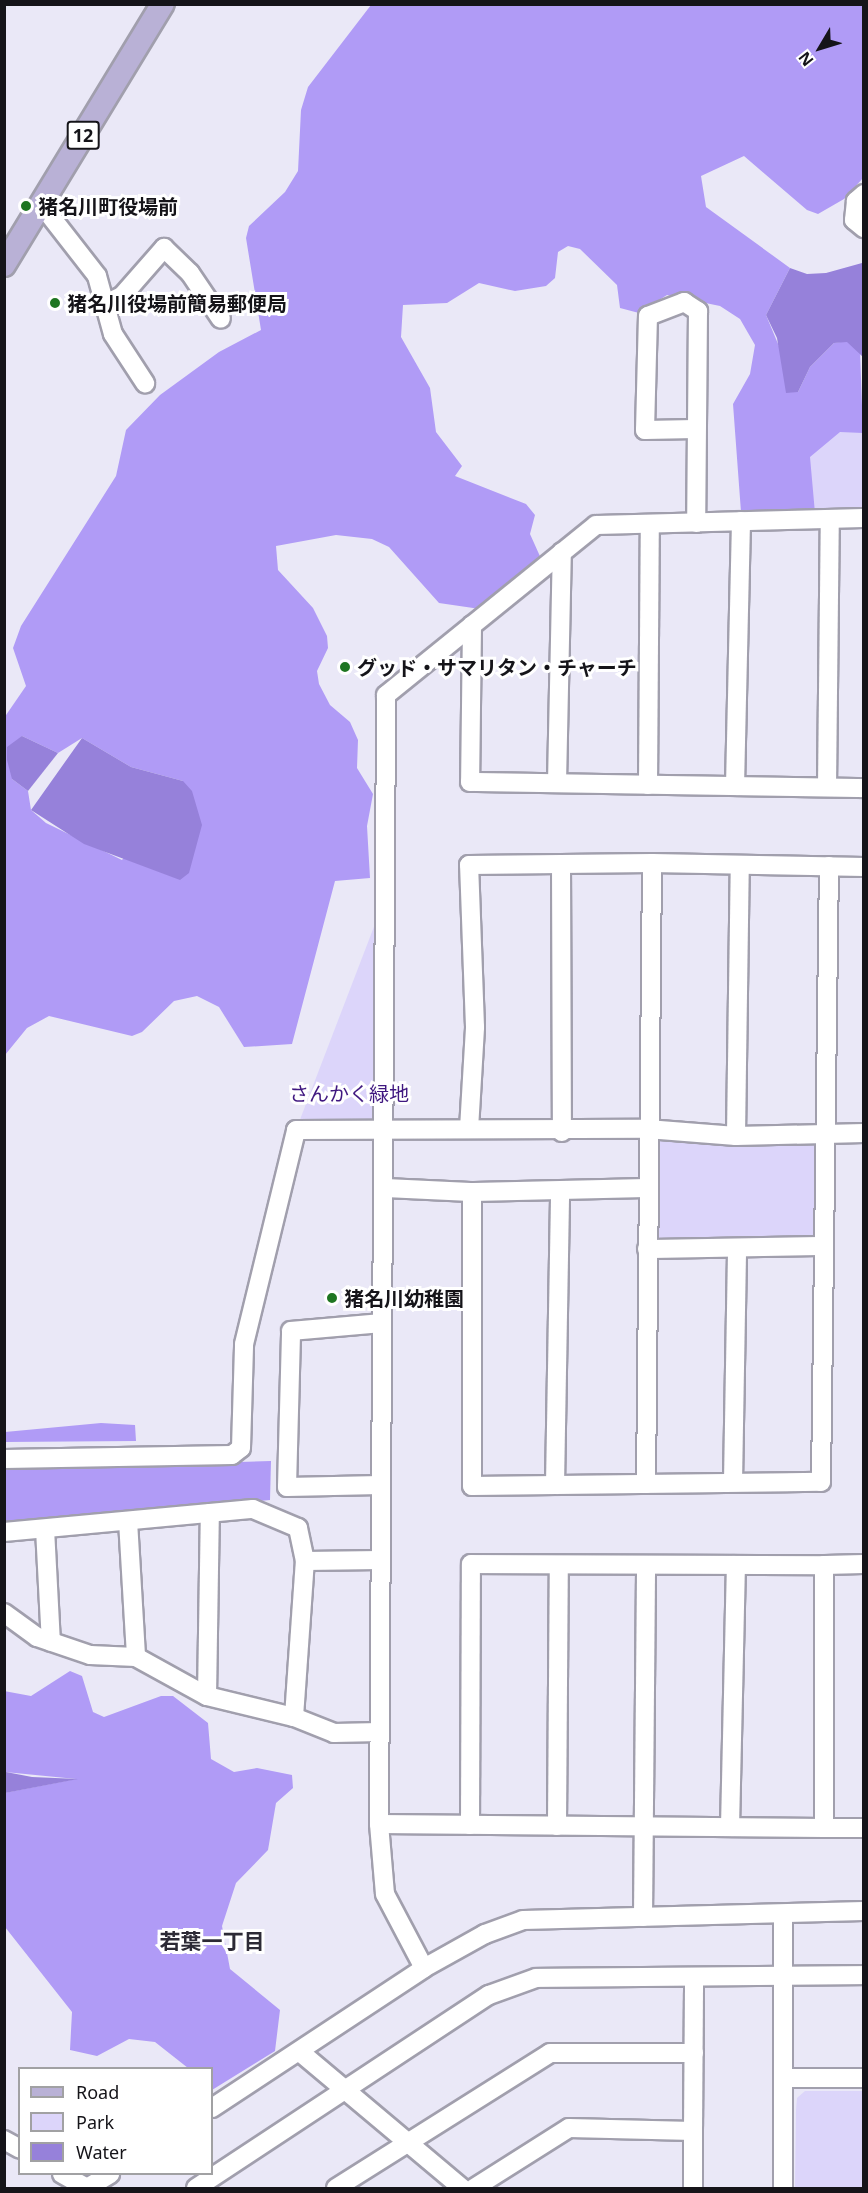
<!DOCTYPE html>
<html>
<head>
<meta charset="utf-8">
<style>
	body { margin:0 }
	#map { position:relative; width:868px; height:2193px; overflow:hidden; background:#eae8f7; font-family:"Noto Sans","Noto Sans JP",sans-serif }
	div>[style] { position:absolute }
	.green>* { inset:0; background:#dcd5fa; transform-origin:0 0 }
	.forest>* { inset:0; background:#b09bf6 }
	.water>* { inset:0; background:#9681da }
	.roads { filter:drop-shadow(2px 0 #a19fad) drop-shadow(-2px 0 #a19fad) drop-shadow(0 2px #a19fad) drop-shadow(0 -2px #a19fad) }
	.minor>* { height:18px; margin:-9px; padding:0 9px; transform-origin:9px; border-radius:9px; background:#fff }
	.major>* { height:22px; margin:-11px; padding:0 11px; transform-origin:11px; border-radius:11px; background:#b9b1d6 }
	.dots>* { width:16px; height:16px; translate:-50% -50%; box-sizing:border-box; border:3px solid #fff; border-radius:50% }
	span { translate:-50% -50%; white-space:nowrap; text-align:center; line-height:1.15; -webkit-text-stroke:6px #fff; paint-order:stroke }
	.shield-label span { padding:2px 4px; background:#fff; border:2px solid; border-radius:4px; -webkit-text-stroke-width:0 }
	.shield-label { font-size:18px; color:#151419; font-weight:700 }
	.poi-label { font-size:20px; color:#151419; font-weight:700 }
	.left { translate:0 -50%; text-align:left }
	.park-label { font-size:20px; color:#401880 }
	.neighbourhood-label { font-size:21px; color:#2c2a35; font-weight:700 }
	.frame { position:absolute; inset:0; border:6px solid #151419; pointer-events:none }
	.legend { position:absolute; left:18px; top:2067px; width:195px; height:108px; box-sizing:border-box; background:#fff; border:2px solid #a1a1a3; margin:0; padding:8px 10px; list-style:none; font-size:18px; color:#151419 }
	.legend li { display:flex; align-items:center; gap:12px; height:30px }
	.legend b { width:30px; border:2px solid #a1a1a3 }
	.north { position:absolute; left:790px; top:18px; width:60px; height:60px; -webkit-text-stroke:4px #fff; paint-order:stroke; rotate:232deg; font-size:16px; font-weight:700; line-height:24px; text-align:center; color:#151419 }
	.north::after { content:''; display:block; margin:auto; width:21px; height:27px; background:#151419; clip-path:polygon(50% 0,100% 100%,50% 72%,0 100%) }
</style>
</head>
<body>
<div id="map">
	<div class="green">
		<div style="clip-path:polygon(863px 403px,863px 513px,741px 512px)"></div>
		<div style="clip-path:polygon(385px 898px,384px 1129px,296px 1130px)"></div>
		<div style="left:647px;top:1129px;width:179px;height:120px;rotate:2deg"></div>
		<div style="clip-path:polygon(805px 2091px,863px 2091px,863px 2188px,795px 2188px,796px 2110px,797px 2098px)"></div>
	</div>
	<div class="forest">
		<div style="clip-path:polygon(evenodd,371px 5px,863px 5px,863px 178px,844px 199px,818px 214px,807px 210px,744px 156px,701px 176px,706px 207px,790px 268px,766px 315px,798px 392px,810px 367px,834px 343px,847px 341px,860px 351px,863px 433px,840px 432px,810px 457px,815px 513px,741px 512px,733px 404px,750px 374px,755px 345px,740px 319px,720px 306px,667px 295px,639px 313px,620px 308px,617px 285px,580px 249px,568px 246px,558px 252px,555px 278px,546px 286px,515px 291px,479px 283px,447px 303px,403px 305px,401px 337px,430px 388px,436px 432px,462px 466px,455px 476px,526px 504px,535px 515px,530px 534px,543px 563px,480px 609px,439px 603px,389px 547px,372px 539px,336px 535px,276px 546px,278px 570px,313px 608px,327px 636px,328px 648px,317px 671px,319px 684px,330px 705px,350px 722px,358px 740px,357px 768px,373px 794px,367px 826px,370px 878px,335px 881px,292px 1044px,244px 1047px,219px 1007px,197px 996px,174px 1001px,142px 1032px,132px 1036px,49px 1016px,27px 1028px,5px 1055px,4px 718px,26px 686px,13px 648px,21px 626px,116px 476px,126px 430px,160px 395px,219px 352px,261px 330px,246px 238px,249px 226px,285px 192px,298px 171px,301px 110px,308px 87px,371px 5px,22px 736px,58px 753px,82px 738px,131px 767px,183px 781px,122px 860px,46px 823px,31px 810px,28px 791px,12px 779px,22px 736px)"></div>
		<div style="clip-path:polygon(101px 1423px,135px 1425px,136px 1441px,5px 1442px,5px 1432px)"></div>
		<div style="clip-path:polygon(271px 1461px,270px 1500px,5px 1525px,4px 1469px)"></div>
		<div style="clip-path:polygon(70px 1671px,82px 1676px,93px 1712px,104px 1717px,161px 1696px,173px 1696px,208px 1723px,211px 1759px,234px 1772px,257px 1768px,292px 1775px,293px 1788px,276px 1803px,268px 1850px,236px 1883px,222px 1926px,230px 1969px,280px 2010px,275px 2051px,212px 2090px,212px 2068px,188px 2068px,155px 2042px,129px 2039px,97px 2056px,70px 2050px,72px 2012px,5px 1927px,4px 1793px,76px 1779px,5px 1772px,4px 1691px,31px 1696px)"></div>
	</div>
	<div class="water">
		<div style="clip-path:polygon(862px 263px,863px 357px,847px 342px,834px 343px,810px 367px,798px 392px,786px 393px,777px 338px,766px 315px,790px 268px,807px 274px,826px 273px)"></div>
		<div style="clip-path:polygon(22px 736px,58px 753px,28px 791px,12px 779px,7px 760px,7px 747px)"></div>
		<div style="clip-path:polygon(82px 738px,131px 767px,183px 781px,192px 791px,202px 825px,189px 873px,180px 880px,84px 844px,31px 810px)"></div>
		<div style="clip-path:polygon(6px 1772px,32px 1777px,78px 1779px,5px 1793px)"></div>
	</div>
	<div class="roads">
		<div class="minor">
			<div style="left:864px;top:194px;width:11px;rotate:139deg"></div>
			<div style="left:856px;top:201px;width:19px;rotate:96deg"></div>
			<div style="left:854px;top:220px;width:13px;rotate:39deg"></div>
			<div style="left:41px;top:204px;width:91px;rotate:52.1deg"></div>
			<div style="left:97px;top:276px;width:60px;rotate:74.6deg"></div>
			<div style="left:113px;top:334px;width:59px;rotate:56.9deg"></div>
			<div style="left:105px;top:304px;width:19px;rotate:-25deg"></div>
			<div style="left:122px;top:296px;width:64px;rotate:-48.8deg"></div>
			<div style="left:164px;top:248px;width:36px;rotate:44deg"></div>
			<div style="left:190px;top:273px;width:55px;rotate:56deg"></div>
			<div style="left:695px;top:429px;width:50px;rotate:178.9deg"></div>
			<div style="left:645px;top:430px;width:114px;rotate:-88.5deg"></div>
			<div style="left:648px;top:316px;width:39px;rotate:-21deg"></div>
			<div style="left:684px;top:302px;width:17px;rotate:33deg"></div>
			<div style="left:698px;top:311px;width:212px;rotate:90.5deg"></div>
			<div style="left:472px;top:625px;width:157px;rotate:90.7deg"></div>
			<div style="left:470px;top:782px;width:394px;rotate:0.9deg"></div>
			<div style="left:557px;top:783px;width:231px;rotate:-88.8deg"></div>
			<div style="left:648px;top:785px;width:261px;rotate:-89.6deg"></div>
			<div style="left:735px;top:786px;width:265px;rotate:-88.7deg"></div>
			<div style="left:827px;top:787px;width:268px;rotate:-89.4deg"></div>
			<div style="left:652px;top:863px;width:212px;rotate:1.1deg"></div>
			<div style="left:561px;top:864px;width:268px;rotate:89.8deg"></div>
			<div style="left:469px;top:1129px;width:102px;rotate:-86.6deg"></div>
			<div style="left:475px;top:1027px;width:162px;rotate:-92.1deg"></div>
			<div style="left:469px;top:865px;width:183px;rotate:-0.6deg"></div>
			<div style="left:652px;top:863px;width:621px;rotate:90.55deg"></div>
			<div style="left:736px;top:1136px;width:271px;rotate:-89.2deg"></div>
			<div style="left:384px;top:1188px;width:88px;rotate:2.6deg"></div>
			<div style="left:472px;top:1192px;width:294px;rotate:90deg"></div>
			<div style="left:472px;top:1486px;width:349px;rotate:-0.7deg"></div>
			<div style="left:821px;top:1482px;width:616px;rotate:-89.26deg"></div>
			<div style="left:472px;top:1192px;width:176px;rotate:-1.3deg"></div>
			<div style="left:647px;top:1249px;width:177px;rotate:-1deg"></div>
			<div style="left:4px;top:1459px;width:228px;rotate:-1deg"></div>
			<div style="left:232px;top:1455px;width:11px;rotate:-38deg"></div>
			<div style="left:241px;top:1448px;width:104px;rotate:-88.3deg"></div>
			<div style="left:244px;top:1344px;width:220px;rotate:-76.3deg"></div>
			<div style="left:296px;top:1130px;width:351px;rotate:-0.2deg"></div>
			<div style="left:647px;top:1129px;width:89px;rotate:4.5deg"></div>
			<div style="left:736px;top:1136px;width:128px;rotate:-1.3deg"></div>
			<div style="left:733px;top:1482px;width:232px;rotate:-89deg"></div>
			<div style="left:380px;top:1485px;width:93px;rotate:178.8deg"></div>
			<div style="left:287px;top:1487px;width:156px;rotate:-88.5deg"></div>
			<div style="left:291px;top:1331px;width:91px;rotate:-5deg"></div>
			<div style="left:555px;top:1485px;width:293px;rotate:-89deg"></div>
			<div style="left:128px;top:1521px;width:136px;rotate:86.6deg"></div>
			<div style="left:45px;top:1529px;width:113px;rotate:87deg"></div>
			<div style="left:4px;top:1532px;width:250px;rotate:-5.3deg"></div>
			<div style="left:253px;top:1509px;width:49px;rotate:22.9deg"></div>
			<div style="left:298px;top:1528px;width:34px;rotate:78deg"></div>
			<div style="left:305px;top:1561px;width:75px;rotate:-0.8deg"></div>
			<div style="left:864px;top:1564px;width:40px;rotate:178.6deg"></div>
			<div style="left:824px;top:1565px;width:263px;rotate:90deg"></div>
			<div style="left:824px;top:1828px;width:40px"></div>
			<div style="left:4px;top:1613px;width:41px;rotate:36deg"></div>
			<div style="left:37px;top:1637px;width:56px;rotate:18.8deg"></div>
			<div style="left:90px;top:1655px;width:46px;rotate:2.5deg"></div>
			<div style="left:136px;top:1657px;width:81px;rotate:28.8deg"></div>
			<div style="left:207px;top:1696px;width:89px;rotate:13.6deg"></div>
			<div style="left:294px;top:1717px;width:43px;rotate:21.8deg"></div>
			<div style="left:334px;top:1733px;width:46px;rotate:-1.2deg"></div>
			<div style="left:207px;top:1696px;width:183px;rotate:-89.1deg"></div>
			<div style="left:294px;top:1717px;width:156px;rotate:-86deg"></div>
			<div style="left:379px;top:1824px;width:445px;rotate:0.5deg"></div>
			<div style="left:470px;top:1825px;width:261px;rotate:-89.8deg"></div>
			<div style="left:471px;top:1564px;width:353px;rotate:0.2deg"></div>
			<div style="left:557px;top:1826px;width:260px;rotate:-89.6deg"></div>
			<div style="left:730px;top:1827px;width:262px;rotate:-88.7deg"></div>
			<div style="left:643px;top:1917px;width:352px;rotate:-89.5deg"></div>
			<div style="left:424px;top:1968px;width:84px;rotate:-117.8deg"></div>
			<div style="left:385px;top:1894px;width:70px;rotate:-94.9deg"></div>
			<div style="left:379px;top:1824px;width:1129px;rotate:-89.64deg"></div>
			<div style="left:386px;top:695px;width:270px;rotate:-39deg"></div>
			<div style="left:596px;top:525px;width:268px;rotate:-1.5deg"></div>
			<div style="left:300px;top:2052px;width:212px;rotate:40deg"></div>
			<div style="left:785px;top:2078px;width:79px"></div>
			<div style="left:212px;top:2108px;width:254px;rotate:-33.4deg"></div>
			<div style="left:424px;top:1968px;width:70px;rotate:-29.1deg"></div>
			<div style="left:485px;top:1934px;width:40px;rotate:-20.2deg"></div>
			<div style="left:523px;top:1920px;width:341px;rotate:-1.5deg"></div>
			<div style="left:693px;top:2131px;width:154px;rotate:-89.6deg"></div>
			<div style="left:4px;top:2140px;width:18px;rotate:29deg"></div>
			<div style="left:62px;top:2174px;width:29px;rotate:29deg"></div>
			<div style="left:87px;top:2188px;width:27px;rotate:-31deg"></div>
			<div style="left:196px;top:2188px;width:351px;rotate:-33.4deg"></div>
			<div style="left:489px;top:1995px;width:50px;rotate:-19.9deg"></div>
			<div style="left:536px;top:1978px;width:328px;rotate:-0.5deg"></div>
			<div style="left:336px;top:2188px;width:253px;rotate:-32.2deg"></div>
			<div style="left:550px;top:2053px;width:144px"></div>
			<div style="left:474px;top:2188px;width:112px;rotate:-32.3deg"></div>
			<div style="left:569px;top:2128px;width:124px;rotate:1.4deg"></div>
			<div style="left:693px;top:2131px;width:57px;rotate:90deg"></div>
			<div style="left:783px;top:2188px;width:272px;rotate:-90deg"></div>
		</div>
		<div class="major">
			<div style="left:4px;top:265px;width:306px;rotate:-58.7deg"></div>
		</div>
	</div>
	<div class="dots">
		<div style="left:26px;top:206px;background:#1e7521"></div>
		<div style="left:55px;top:303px;background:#1e7521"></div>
		<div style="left:345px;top:667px;background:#1e7521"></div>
		<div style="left:332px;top:1298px;background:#1e7521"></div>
	</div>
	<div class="shield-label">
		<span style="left:83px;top:135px">12</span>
	</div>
	<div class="poi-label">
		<span class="left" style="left:38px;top:206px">猪名川町役場前</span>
		<span class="left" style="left:67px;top:303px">猪名川役場前簡易郵便局</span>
		<span class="left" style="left:357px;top:667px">グッド・サマリタン・チャーチ</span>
		<span class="left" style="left:344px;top:1298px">猪名川幼稚園</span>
	</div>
	<div class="park-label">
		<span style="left:349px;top:1093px">さんかく緑地</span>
	</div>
	<div class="neighbourhood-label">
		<span style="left:212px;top:1941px">若葉一丁目</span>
	</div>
	<div class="frame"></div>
	<ul class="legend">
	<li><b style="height:8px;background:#b9b1d6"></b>Road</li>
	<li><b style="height:16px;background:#dcd5fa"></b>Park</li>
	<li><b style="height:16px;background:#9681da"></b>Water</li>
	</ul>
	<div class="north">N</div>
</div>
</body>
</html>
